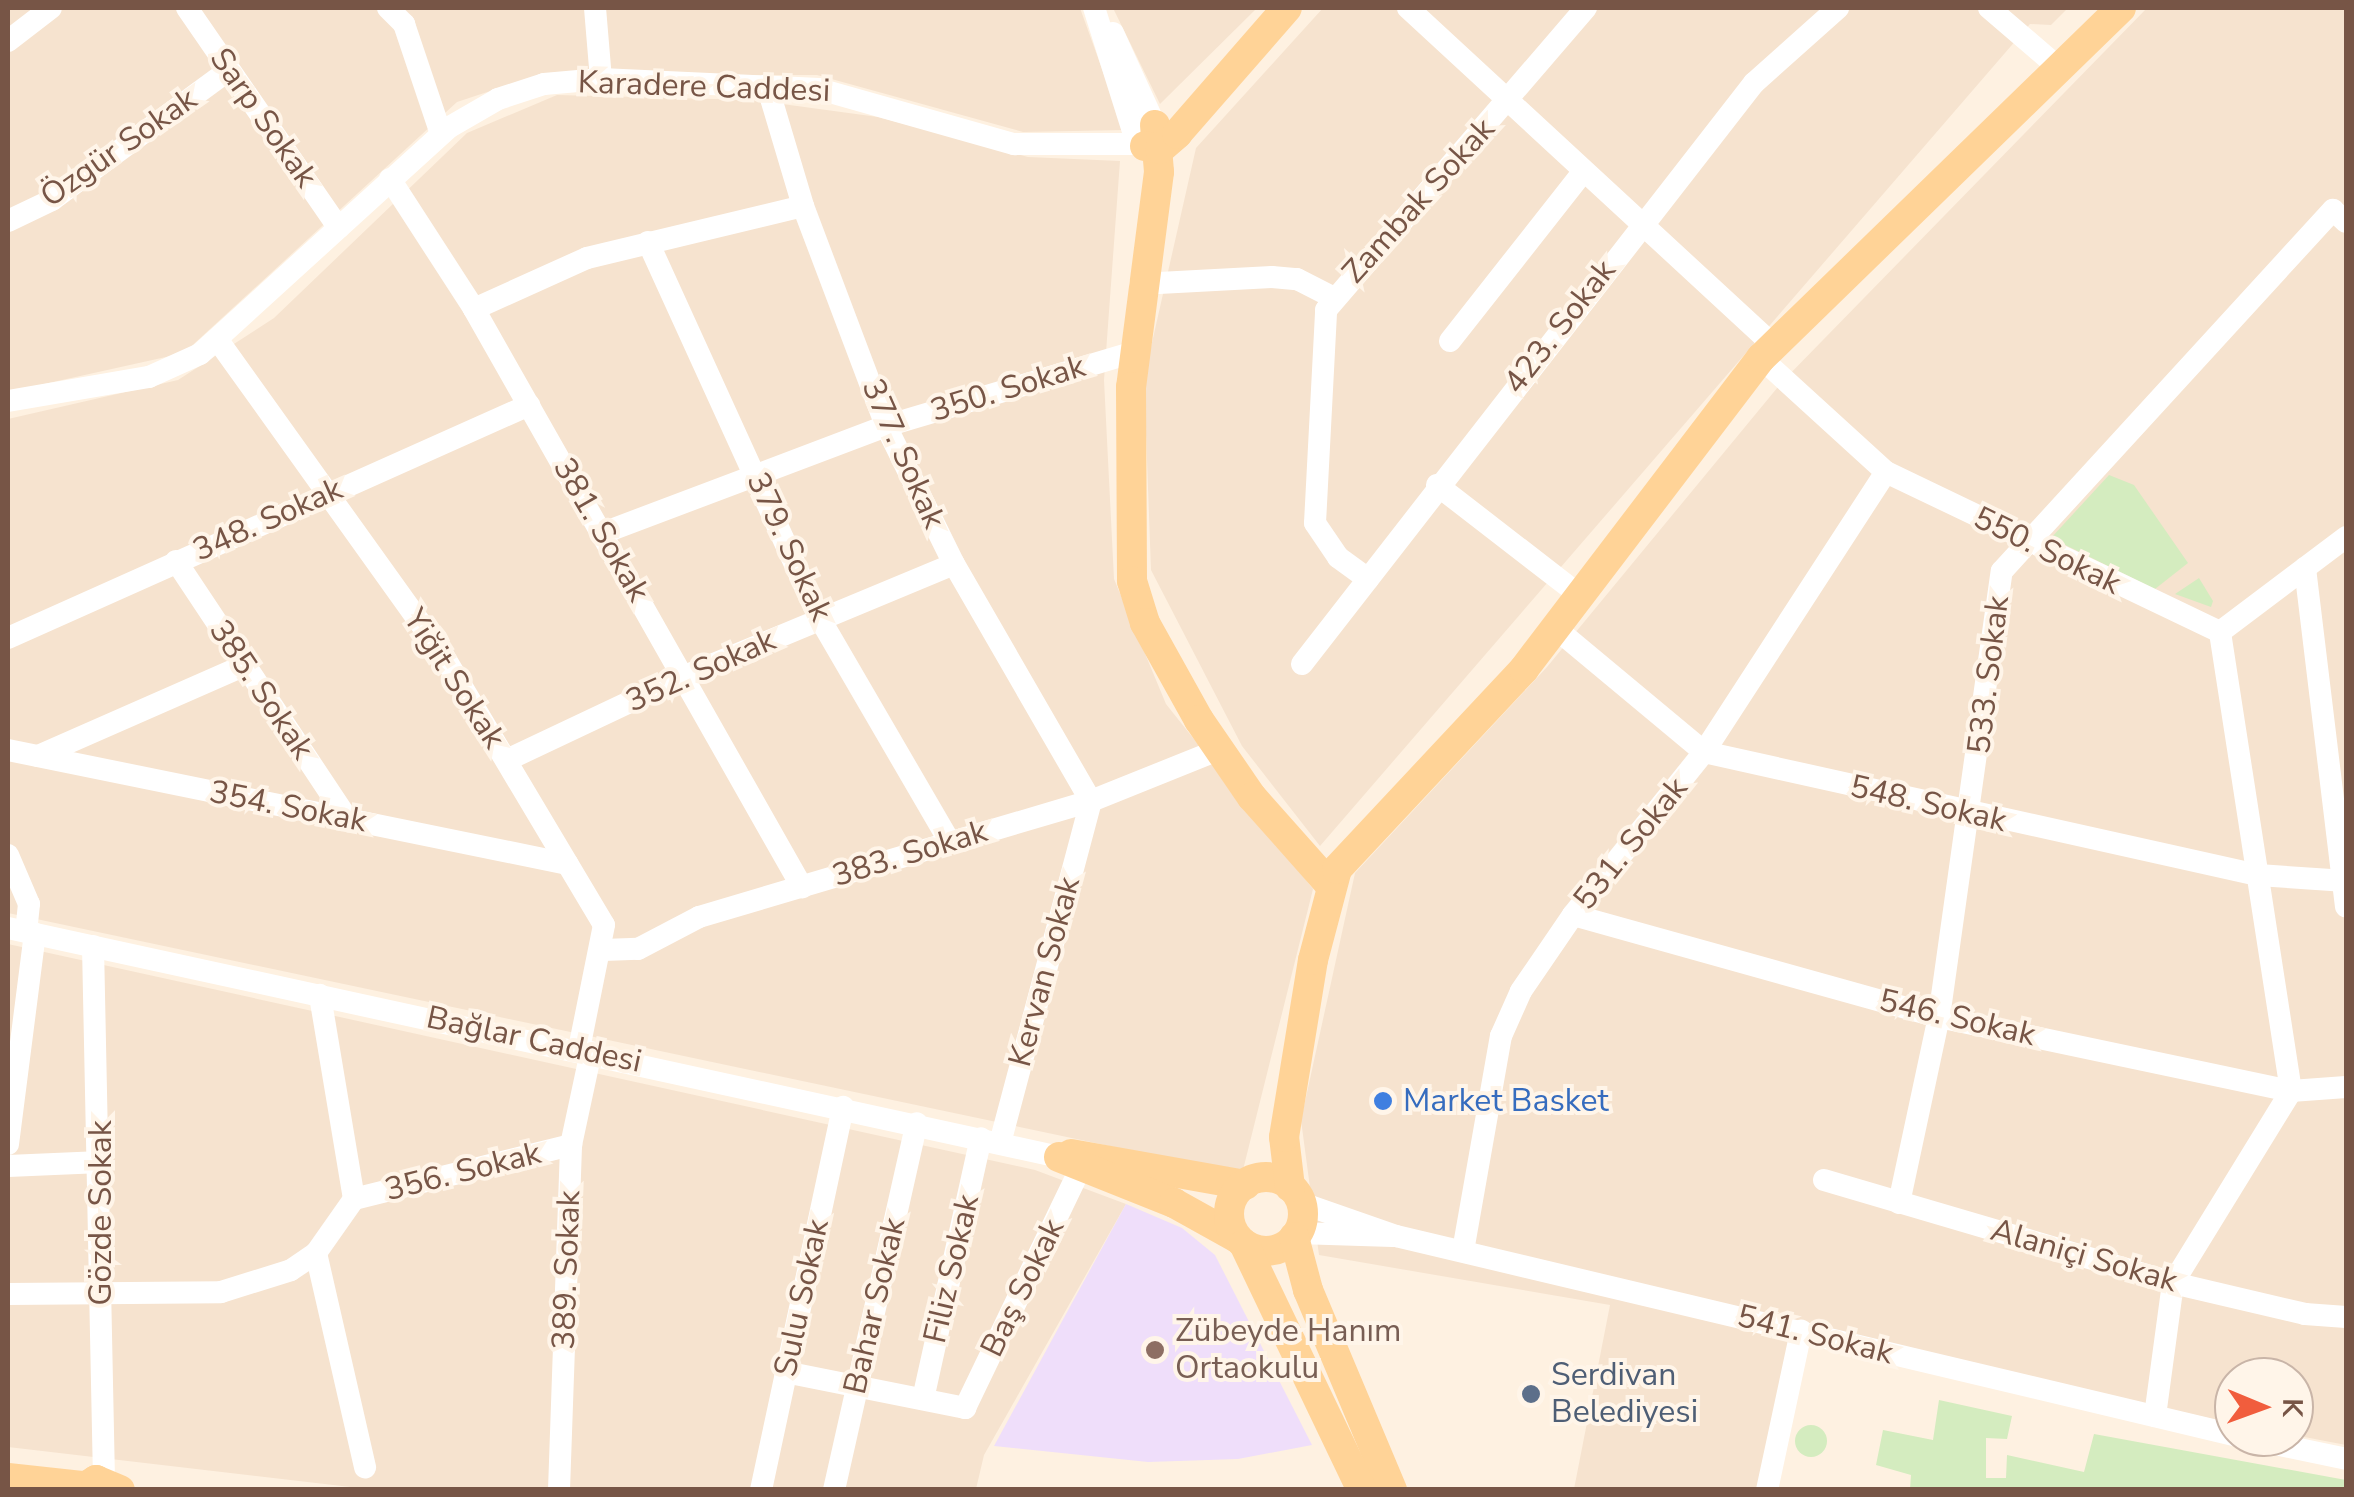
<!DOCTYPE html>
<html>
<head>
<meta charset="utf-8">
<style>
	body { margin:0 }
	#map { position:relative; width:2354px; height:1497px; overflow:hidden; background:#fef1e1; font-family:"Nunito Sans",sans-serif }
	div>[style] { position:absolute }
	.residential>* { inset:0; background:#f6e3cf }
	.education>* { inset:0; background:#efdefa }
	.green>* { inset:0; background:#d4ecbf }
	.round { border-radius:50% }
	.minor>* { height:22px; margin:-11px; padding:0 11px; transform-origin:11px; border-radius:11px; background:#fff }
	.major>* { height:30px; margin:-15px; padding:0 15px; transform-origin:15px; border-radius:15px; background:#ffd397 }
	.major>.ring { margin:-15px; padding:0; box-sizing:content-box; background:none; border:30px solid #ffd397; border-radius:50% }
	.dots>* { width:28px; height:28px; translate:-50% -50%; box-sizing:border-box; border:5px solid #fff5e9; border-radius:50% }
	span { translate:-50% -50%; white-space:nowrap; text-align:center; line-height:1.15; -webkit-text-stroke:8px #fff5e9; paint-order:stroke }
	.street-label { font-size:32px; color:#775546 }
	.shop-label { font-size:32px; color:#366cbe }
	.left { translate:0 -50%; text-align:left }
	.education-label { font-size:32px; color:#785e54 }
	.service-label { font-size:32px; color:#4e5e75 }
	.frame { position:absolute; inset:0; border:10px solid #775546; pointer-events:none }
	.north { position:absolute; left:2214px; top:1357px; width:100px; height:100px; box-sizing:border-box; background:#fff5e9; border:2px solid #c9b5a8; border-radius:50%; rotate:91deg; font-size:28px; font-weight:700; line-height:40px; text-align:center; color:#775546 }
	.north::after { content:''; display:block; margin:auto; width:35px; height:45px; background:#f15d3d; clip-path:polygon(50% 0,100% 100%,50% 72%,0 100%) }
</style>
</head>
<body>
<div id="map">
	<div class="residential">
		<div style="clip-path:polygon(8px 8px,1080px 8px,1124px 130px,1023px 132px,817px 75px,539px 75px,457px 102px,184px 353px,8px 392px)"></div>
		<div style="clip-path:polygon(1113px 8px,1257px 8px,1160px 104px)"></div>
		<div style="clip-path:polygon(1323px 8px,2068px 8px,2051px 25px,2030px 24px,1320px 846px,1242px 746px,1151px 570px,1144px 378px,1196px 148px)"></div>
		<div style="clip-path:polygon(2147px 8px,2346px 8px,2346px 1445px,2294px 1435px,2294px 1377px,2234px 1377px,2234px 1424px,1802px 1325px,1773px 1489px,1574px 1489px,1610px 1305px,1319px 1255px,1301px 1120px,1355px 873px,1547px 667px,1782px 382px)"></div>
		<div style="clip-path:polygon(557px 95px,753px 100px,878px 117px,1028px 157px,1120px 161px,1104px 380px,1114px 579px,1166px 704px,1313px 889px,1242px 1174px,8px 913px,8px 419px,178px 380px,274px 318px,467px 133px)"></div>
		<div style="clip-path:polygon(8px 944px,1035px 1170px,1126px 1204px,984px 1455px,976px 1489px,376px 1490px,8px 1447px)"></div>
	</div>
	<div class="education">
		<div style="clip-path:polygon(1126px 1204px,1182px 1228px,1215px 1255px,1312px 1445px,1238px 1459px,1148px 1462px,994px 1446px)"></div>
	</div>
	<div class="green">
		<div style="clip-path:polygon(2109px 475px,2134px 485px,2188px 563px,2155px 589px,2051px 538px)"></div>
		<div style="clip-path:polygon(2199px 578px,2213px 601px,2211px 607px,2175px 594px)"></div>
		<div style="clip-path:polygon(1939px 1400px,2012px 1416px,2007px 1439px,1986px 1438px,1986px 1478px,2006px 1478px,2007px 1455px,2084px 1472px,2094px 1434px,2346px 1480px,2346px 1489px,1910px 1489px,1911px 1475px,1876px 1465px,1883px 1430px,1933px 1440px)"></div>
		<div class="round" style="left:1795px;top:1425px;width:32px;height:32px"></div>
	</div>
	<div class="minor">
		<div style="left:187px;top:8px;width:267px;rotate:55.4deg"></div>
		<div style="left:388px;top:8px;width:23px;rotate:45deg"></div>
		<div style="left:404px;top:24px;width:116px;rotate:71.4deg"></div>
		<div style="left:595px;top:8px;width:71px;rotate:85.2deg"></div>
		<div style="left:1408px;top:8px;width:497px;rotate:42.7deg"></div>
		<div style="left:1989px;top:8px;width:92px;rotate:40.6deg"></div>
		<div style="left:1113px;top:33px;width:101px;rotate:65.5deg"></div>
		<div style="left:8px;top:41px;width:54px;rotate:-37.5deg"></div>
		<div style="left:767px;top:85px;width:126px;rotate:73.4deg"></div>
		<div style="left:803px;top:206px;width:235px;rotate:69.3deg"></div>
		<div style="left:886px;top:426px;width:154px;rotate:63.8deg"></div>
		<div style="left:954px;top:564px;width:274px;rotate:60deg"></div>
		<div style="left:1091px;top:801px;width:354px;rotate:104.9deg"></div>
		<div style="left:390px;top:179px;width:155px;rotate:57.1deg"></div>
		<div style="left:474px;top:309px;width:665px;rotate:60.43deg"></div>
		<div style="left:8px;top:221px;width:49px;rotate:-25.5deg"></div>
		<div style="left:52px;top:200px;width:220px;rotate:-36.3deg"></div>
		<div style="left:648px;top:242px;width:414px;rotate:65.5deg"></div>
		<div style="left:820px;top:619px;width:258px;rotate:59.8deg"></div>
		<div style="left:1140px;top:284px;width:132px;rotate:-3deg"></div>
		<div style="left:1272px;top:277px;width:25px;rotate:5deg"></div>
		<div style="left:1297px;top:279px;width:39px;rotate:27deg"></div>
		<div style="left:474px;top:309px;width:124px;rotate:-24.3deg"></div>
		<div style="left:587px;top:258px;width:222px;rotate:-13.5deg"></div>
		<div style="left:217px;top:339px;width:388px;rotate:54.4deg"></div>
		<div style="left:443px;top:655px;width:314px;rotate:59.2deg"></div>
		<div style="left:604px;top:925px;width:126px;rotate:101.4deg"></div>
		<div style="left:1450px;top:341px;width:216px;rotate:-51.8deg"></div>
		<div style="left:1761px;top:358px;width:169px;rotate:42.4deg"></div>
		<div style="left:1886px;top:472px;width:370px;rotate:25.6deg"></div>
		<div style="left:2220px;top:632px;width:158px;rotate:-37deg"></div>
		<div style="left:8px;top:401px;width:143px;rotate:-9.7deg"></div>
		<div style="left:149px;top:377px;width:56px;rotate:-24.3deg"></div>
		<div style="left:200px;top:354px;width:336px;rotate:-42.3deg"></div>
		<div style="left:448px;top:128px;width:58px;rotate:-30.1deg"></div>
		<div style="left:498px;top:99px;width:48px;rotate:-18.1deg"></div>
		<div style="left:544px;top:84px;width:57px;rotate:-5deg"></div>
		<div style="left:601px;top:79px;width:218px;rotate:2.6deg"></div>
		<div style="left:819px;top:89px;width:203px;rotate:15.8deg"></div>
		<div style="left:1014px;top:144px;width:123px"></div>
		<div style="left:1137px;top:144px;width:143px;rotate:-107.5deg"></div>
		<div style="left:1437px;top:485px;width:178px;rotate:37.7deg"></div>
		<div style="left:603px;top:533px;width:303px;rotate:-20.7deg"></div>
		<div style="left:886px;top:426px;width:259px;rotate:-16.6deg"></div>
		<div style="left:176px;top:561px;width:309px;rotate:56.4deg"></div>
		<div style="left:2305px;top:568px;width:341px;rotate:83.1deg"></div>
		<div style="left:1368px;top:579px;width:37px;rotate:-144deg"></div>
		<div style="left:1338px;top:557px;width:41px;rotate:-124.1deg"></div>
		<div style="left:1315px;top:523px;width:213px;rotate:-87deg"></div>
		<div style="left:1326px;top:310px;width:399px;rotate:-49.3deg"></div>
		<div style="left:1554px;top:627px;width:195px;rotate:39.8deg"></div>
		<div style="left:1704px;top:752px;width:567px;rotate:12.52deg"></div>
		<div style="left:2258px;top:875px;width:88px;rotate:3.9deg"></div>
		<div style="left:8px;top:638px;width:571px;rotate:-24.09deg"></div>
		<div style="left:1302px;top:664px;width:736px;rotate:-52.12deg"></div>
		<div style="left:1754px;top:83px;width:113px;rotate:-41.8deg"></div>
		<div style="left:8px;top:750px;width:571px;rotate:11.51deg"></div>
		<div style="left:38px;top:756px;width:226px;rotate:-23.7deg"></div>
		<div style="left:507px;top:760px;width:197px;rotate:-25.3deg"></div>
		<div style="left:685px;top:676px;width:291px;rotate:-22.6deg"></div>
		<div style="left:8px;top:855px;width:53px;rotate:66.8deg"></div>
		<div style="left:29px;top:904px;width:28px;rotate:96deg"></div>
		<div style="left:1573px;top:915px;width:380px;rotate:15.6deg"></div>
		<div style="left:1939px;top:1017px;width:360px;rotate:11.9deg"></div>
		<div style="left:2291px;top:1091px;width:55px;rotate:-4.2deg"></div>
		<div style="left:8px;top:928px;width:1076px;rotate:12.29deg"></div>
		<div style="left:93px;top:946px;width:534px;rotate:88.82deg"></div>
		<div style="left:603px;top:950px;width:35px;rotate:-2deg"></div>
		<div style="left:638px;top:949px;width:69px;rotate:-27.7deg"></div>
		<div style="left:699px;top:917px;width:409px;rotate:-16.5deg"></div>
		<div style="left:1091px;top:801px;width:137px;rotate:-21.9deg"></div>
		<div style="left:8px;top:1144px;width:212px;rotate:-82.7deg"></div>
		<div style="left:8px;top:1166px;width:93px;rotate:-2.5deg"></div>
		<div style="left:1824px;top:1180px;width:364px;rotate:16.4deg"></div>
		<div style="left:2173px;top:1283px;width:136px;rotate:13.2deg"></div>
		<div style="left:2305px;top:1314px;width:41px;rotate:4.2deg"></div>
		<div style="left:354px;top:1199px;width:224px;rotate:-14deg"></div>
		<div style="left:1301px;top:1203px;width:101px;rotate:19.2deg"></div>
		<div style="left:1396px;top:1236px;width:861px;rotate:13.36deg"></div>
		<div style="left:1899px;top:1203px;width:190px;rotate:-77.9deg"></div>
		<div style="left:1939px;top:1017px;width:450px;rotate:-82deg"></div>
		<div style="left:2002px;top:571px;width:490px;rotate:-47.5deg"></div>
		<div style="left:2333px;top:210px;width:18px;rotate:43deg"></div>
		<div style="left:1297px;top:1233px;width:96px;rotate:1.8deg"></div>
		<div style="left:1463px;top:1251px;width:218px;rotate:-80deg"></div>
		<div style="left:1501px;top:1036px;width:49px;rotate:-66deg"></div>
		<div style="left:1521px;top:991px;width:92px;rotate:-55.6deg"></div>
		<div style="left:1573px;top:915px;width:209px;rotate:-51.2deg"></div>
		<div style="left:1704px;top:752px;width:334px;rotate:-57deg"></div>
		<div style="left:316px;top:1253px;width:220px;rotate:77.1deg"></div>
		<div style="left:8px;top:1294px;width:213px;rotate:-0.5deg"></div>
		<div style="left:221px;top:1292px;width:73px;rotate:-17.4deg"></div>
		<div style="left:291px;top:1270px;width:30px;rotate:-34deg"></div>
		<div style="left:316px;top:1253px;width:66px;rotate:-54.9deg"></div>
		<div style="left:354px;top:1199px;width:207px;rotate:-99.5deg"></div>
		<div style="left:785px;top:1372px;width:184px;rotate:11.3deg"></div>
		<div style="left:965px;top:1408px;width:265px;rotate:-64.3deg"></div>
		<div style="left:923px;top:1399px;width:267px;rotate:-77.5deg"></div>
		<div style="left:2155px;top:1416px;width:134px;rotate:-82.3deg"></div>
		<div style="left:2173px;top:1283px;width:225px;rotate:-58.4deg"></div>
		<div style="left:2291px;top:1091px;width:464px;rotate:-98.8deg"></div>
		<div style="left:2242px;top:1437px;width:106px;rotate:11.9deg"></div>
		<div style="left:559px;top:1490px;width:345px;rotate:-88deg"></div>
		<div style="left:571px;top:1145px;width:95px;rotate:-77.9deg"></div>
		<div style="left:761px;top:1490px;width:392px;rotate:-77.9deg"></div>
		<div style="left:834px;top:1490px;width:376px;rotate:-77.3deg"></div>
		<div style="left:1767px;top:1490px;width:163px;rotate:-77.9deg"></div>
	</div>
	<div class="major">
		<div style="left:1155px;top:125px;width:47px;rotate:85.1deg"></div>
		<div style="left:1159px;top:172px;width:217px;rotate:97.4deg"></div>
		<div style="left:1131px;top:387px;width:194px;rotate:89.7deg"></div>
		<div style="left:1132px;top:581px;width:44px;rotate:72.8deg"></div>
		<div style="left:1145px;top:623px;width:111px;rotate:60.9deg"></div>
		<div style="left:1199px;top:720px;width:93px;rotate:55.5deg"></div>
		<div style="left:1252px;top:797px;width:118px;rotate:48.4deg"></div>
		<div style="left:1145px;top:146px;width:15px;rotate:11deg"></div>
		<div style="left:1160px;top:149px;width:23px;rotate:-41deg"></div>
		<div style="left:1177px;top:134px;width:167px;rotate:-48.9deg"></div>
		<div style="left:1071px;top:1154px;width:177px;rotate:10.1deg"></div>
		<div style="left:1059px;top:1157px;width:124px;rotate:21.8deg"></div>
		<div style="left:1174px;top:1203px;width:72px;rotate:29.1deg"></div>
		<div class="ring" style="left:1229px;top:1177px;width:44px;height:44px"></div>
		<div style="left:1290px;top:1187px;width:50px;rotate:-96.8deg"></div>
		<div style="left:1284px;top:1137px;width:179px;rotate:-80.7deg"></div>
		<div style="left:1313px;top:960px;width:94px;rotate:-75.2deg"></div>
		<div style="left:1337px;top:869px;width:274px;rotate:-46.9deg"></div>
		<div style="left:1524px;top:669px;width:391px;rotate:-52.7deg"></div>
		<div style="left:1761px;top:358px;width:502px;rotate:-44.19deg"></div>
		<div style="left:1294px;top:1237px;width:55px;rotate:75.2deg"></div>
		<div style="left:1308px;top:1290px;width:217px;rotate:67.2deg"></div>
		<div style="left:1244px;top:1244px;width:273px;rotate:64.4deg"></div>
		<div style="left:8px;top:1478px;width:74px;rotate:6.2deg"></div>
		<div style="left:80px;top:1490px;width:19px;rotate:-32deg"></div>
		<div style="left:96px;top:1480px;width:26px;rotate:23deg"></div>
	</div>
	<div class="dots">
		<div style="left:1383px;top:1101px;background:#3f7fe0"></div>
		<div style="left:1155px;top:1350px;background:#8d6e63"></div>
		<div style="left:1531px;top:1394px;background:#5c6f8a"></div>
	</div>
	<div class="street-label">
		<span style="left:704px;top:87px;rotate:2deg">Karadere Caddesi</span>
		<span style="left:263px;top:118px;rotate:55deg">Sarp Sokak</span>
		<span style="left:119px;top:148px;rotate:-35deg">Özgür Sokak</span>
		<span style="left:1419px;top:201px;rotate:-48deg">Zambak Sokak</span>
		<span style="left:1560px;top:327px;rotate:-52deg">423. Sokak</span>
		<span style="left:1008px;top:389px;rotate:-17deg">350. Sokak</span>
		<span style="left:903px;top:454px;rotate:66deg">377. Sokak</span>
		<span style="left:268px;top:520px;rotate:-24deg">348. Sokak</span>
		<span style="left:601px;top:530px;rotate:60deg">381. Sokak</span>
		<span style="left:789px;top:547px;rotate:65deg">379. Sokak</span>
		<span style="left:2047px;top:551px;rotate:26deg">550. Sokak</span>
		<span style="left:701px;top:671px;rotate:-24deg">352. Sokak</span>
		<span style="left:1989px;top:675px;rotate:-83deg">533. Sokak</span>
		<span style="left:454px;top:679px;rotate:57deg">Yiğit Sokak</span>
		<span style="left:261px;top:690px;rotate:56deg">385. Sokak</span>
		<span style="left:1928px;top:804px;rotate:13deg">548. Sokak</span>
		<span style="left:288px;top:807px;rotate:11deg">354. Sokak</span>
		<span style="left:1631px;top:844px;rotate:-51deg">531. Sokak</span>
		<span style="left:910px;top:854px;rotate:-17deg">383. Sokak</span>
		<span style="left:1045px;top:972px;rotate:-75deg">Kervan Sokak</span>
		<span style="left:1957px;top:1018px;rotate:13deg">546. Sokak</span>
		<span style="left:534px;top:1040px;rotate:12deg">Bağlar Caddesi</span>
		<span style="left:463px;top:1172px;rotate:-14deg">356. Sokak</span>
		<span style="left:101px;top:1213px;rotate:-90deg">Gözde Sokak</span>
		<span style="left:2084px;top:1256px;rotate:16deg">Alaniçi Sokak</span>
		<span style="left:952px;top:1269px;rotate:-77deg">Filiz Sokak</span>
		<span style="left:567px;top:1270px;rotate:-88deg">389. Sokak</span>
		<span style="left:1023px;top:1288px;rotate:-64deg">Baş Sokak</span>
		<span style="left:802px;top:1298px;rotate:-78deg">Sulu Sokak</span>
		<span style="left:875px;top:1306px;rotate:-77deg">Bahar Sokak</span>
		<span style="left:1815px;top:1335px;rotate:14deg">541. Sokak</span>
	</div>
	<div class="shop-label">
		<span class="left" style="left:1403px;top:1101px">Market Basket</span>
	</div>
	<div class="education-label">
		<span class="left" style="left:1175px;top:1350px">Zübeyde Hanım<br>Ortaokulu</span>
	</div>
	<div class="service-label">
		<span class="left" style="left:1551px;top:1394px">Serdivan<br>Belediyesi</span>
	</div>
	<div class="frame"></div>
	<div class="north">K</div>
</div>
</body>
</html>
